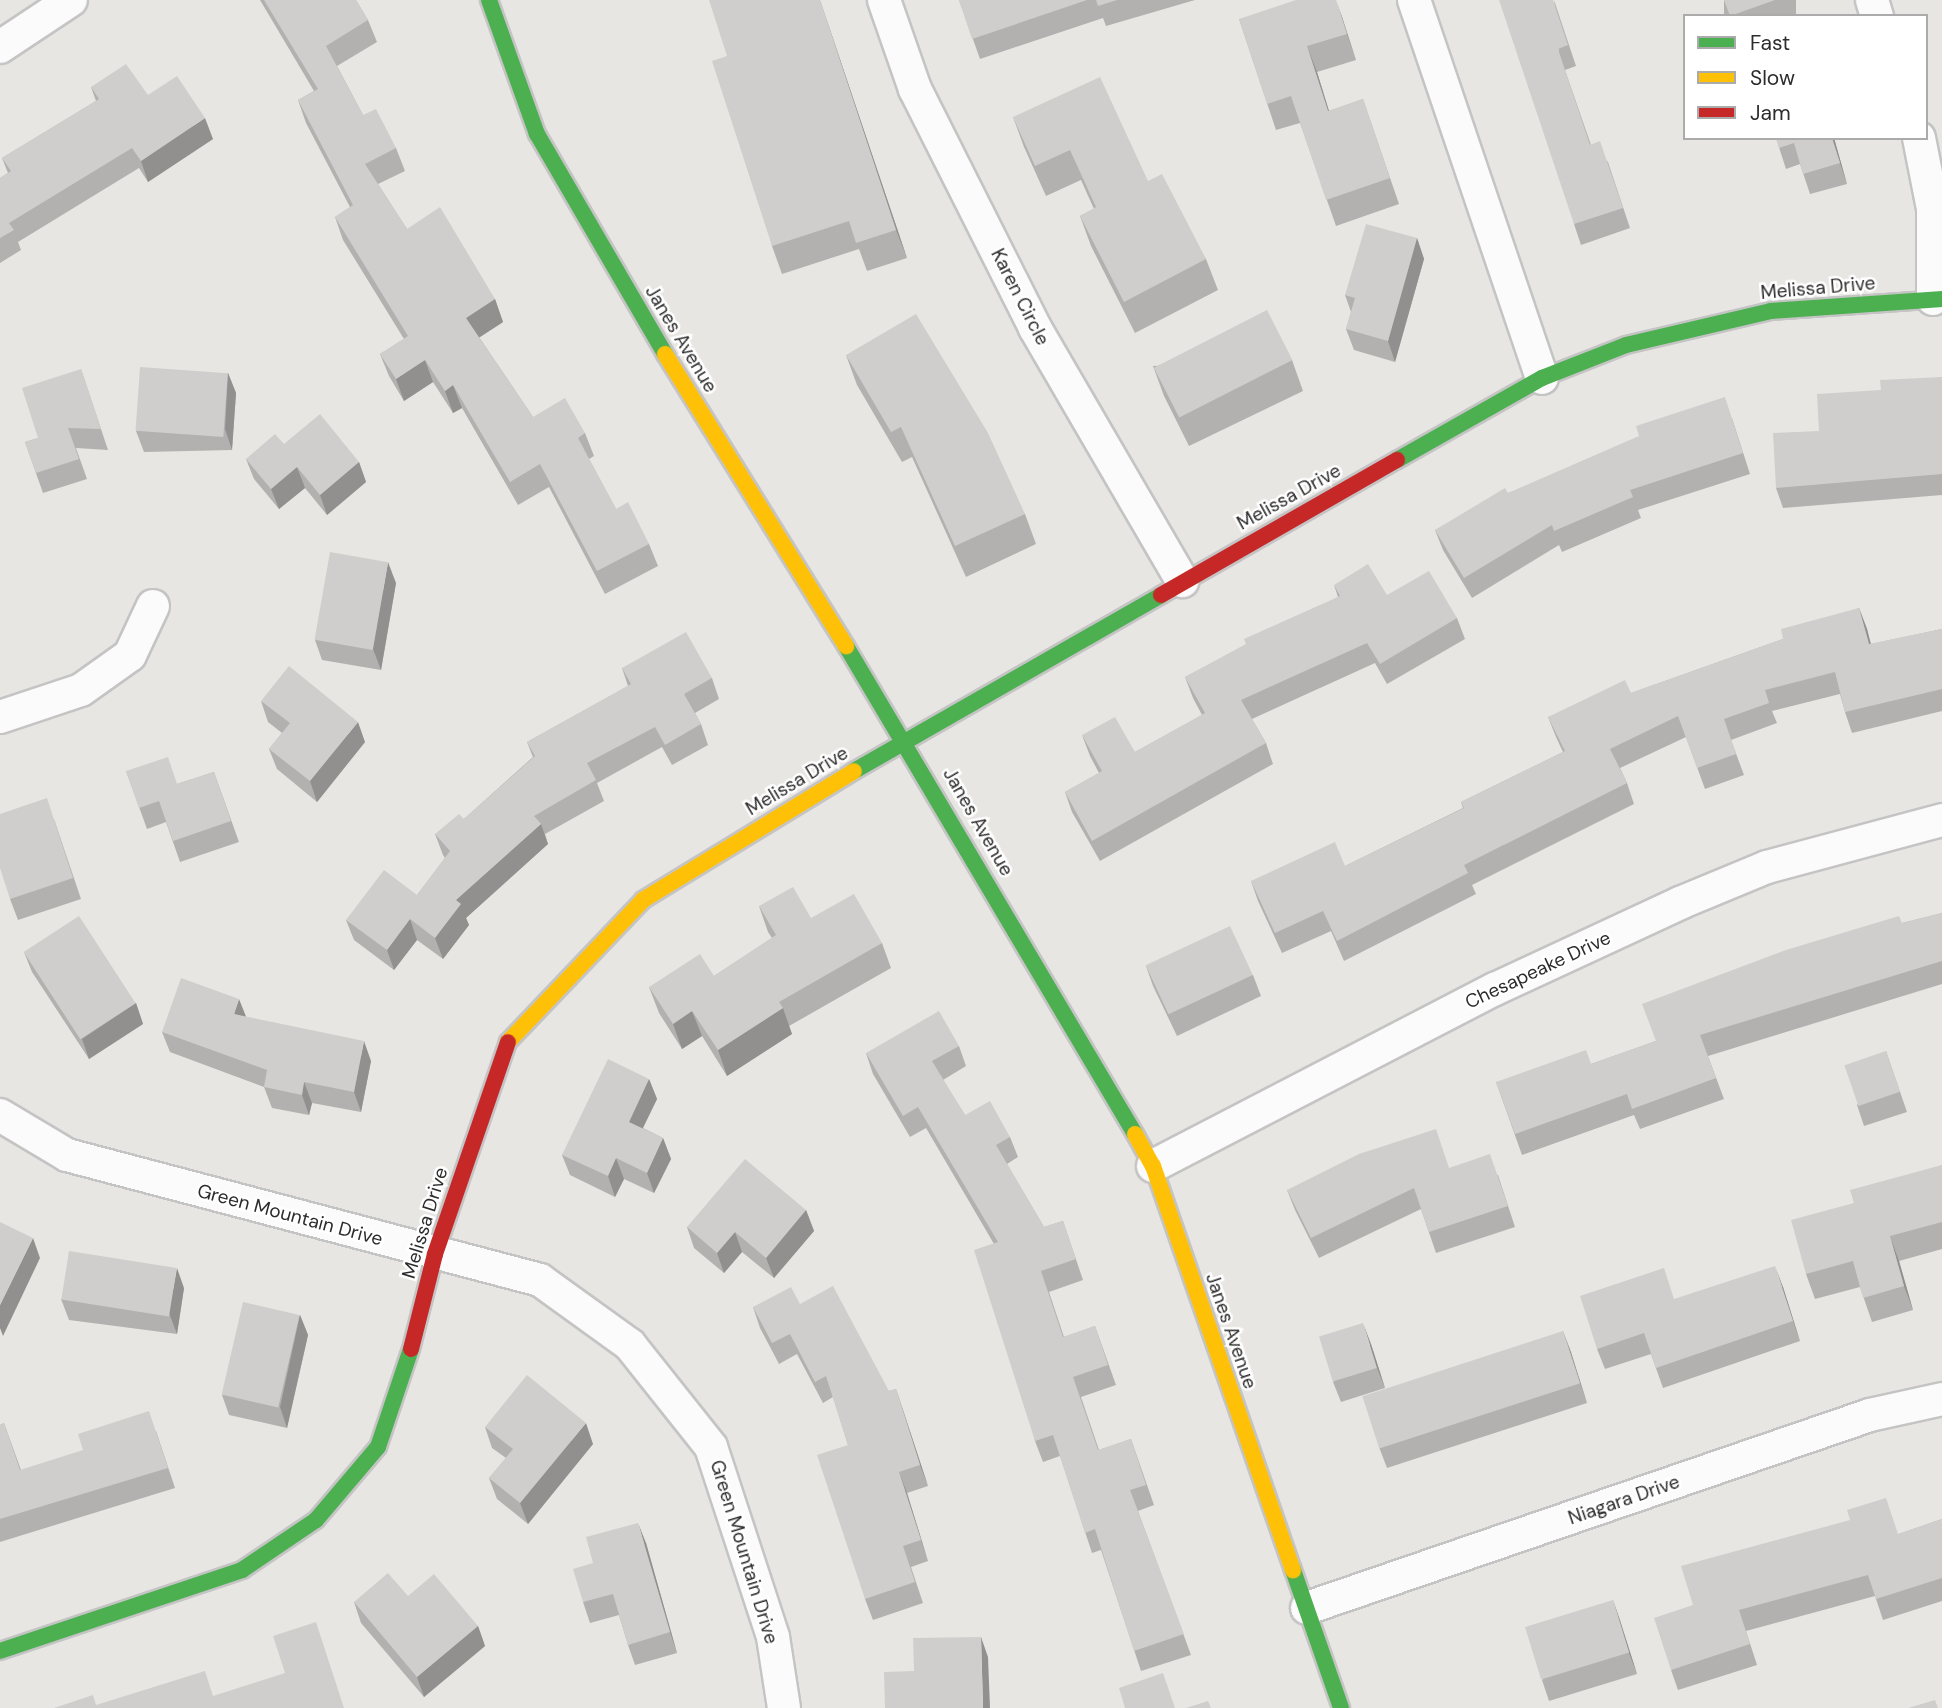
<!DOCTYPE html>
<html>
<head>
<meta charset="utf-8">
<style>
	body { margin:0 }
	#map { position:relative; width:1942px; height:1708px; overflow:hidden; background:#e8e6e3; font-family:"DM Sans",sans-serif }
	div>[style] { position:absolute }
	.roads { filter:drop-shadow(2px 0 #c5c4c5) drop-shadow(-2px 0 #c5c4c5) drop-shadow(0 2px #c5c4c5) drop-shadow(0 -2px #c5c4c5) }
	.street>* { height:32px; margin:-16px; padding:0 16px; transform-origin:16px; border-radius:16px; background:#fcfbfb }
	.fast>* { height:16px; margin:-8px; padding:0 8px; transform-origin:8px; border-radius:8px; background:#4caf50 }
	.slow>* { height:16px; margin:-8px; padding:0 8px; transform-origin:8px; border-radius:8px; background:#ffc107 }
	.jam>* { height:16px; margin:-8px; padding:0 8px; transform-origin:8px; border-radius:8px; background:#c62828 }
	.wall>* { inset:0; background:#b3b1af; transform-origin:0 0 }
	.shaded-wall>* { inset:0; background:#92908f }
	.building>* { inset:0; background:#d0cecc; transform-origin:0 0 }
	span { translate:-50% -50%; white-space:nowrap; text-align:center; line-height:1.15; -webkit-text-stroke:5px #fff; paint-order:stroke }
	.street-label { font-size:19px; color:#2c2c2c }
	.legend { position:absolute; left:1683px; top:14px; width:245px; height:126px; box-sizing:border-box; background:#fff; border:2px solid #ababab; margin:0; padding:9px 12px; list-style:none; font-size:21px; color:#2c2c2c }
	.legend li { display:flex; align-items:center; gap:14px; height:35px }
	.legend b { width:35px; border:2px solid #ababab }
</style>
</head>
<body>
<div id="map">
	<div class="roads">
		<div class="street">
			<div style="left:884px;top:0;width:94px;rotate:70.8deg"></div>
			<div style="left:915px;top:89px;width:267px;rotate:63.3deg"></div>
			<div style="left:1035px;top:328px;width:293px;rotate:59.8deg"></div>
			<div style="left:1414px;top:0;width:399px;rotate:71.3deg"></div>
			<div style="left:1872px;top:0;width:17px;rotate:73deg"></div>
			<div style="left:0;top:47px;width:85px;rotate:-33.5deg"></div>
			<div style="left:1919px;top:138px;width:72px;rotate:78.8deg"></div>
			<div style="left:1933px;top:209px;width:90px;rotate:90deg"></div>
			<div style="left:0;top:717px;width:85px;rotate:-18.4deg"></div>
			<div style="left:81px;top:690px;width:60px;rotate:-35.5deg"></div>
			<div style="left:130px;top:655px;width:54px;rotate:-64.9deg"></div>
			<div style="left:0;top:1115px;width:78px;rotate:30.8deg"></div>
			<div style="left:67px;top:1155px;width:489px;rotate:14.8deg"></div>
			<div style="left:540px;top:1280px;width:111px;rotate:35.8deg"></div>
			<div style="left:630px;top:1345px;width:130px;rotate:51.5deg"></div>
			<div style="left:711px;top:1447px;width:200px;rotate:71.9deg"></div>
			<div style="left:773px;top:1637px;width:72px;rotate:81.2deg"></div>
			<div style="left:1153px;top:1166px;width:385px;rotate:-27.4deg"></div>
			<div style="left:1495px;top:989px;width:204px;rotate:-24.9deg"></div>
			<div style="left:1680px;top:903px;width:94px;rotate:-22.5deg"></div>
			<div style="left:1767px;top:867px;width:181px;rotate:-15deg"></div>
			<div style="left:1307px;top:1608px;width:595px;rotate:-18.92deg"></div>
			<div style="left:1870px;top:1415px;width:74px;rotate:-12.5deg"></div>
		</div>
		<div class="fast">
			<div style="left:489px;top:0;width:142px;rotate:70.3deg"></div>
			<div style="left:537px;top:134px;width:255px;rotate:59.8deg"></div>
			<div style="left:1397px;top:460px;width:167px;rotate:-29.5deg"></div>
			<div style="left:1542px;top:378px;width:90px;rotate:-21.4deg"></div>
			<div style="left:1626px;top:345px;width:149px;rotate:-13.2deg"></div>
			<div style="left:1771px;top:311px;width:171px;rotate:-4deg"></div>
			<div style="left:846px;top:646px;width:567px;rotate:59.37deg"></div>
			<div style="left:854px;top:771px;width:354px;rotate:-29.8deg"></div>
			<div style="left:1293px;top:1570px;width:146px;rotate:70.8deg"></div>
			<div style="left:0;top:1651px;width:255px;rotate:-18.5deg"></div>
			<div style="left:242px;top:1570px;width:89px;rotate:-34deg"></div>
			<div style="left:316px;top:1520px;width:96px;rotate:-49.7deg"></div>
			<div style="left:378px;top:1447px;width:103px;rotate:-71.4deg"></div>
		</div>
		<div class="slow">
			<div style="left:665px;top:354px;width:344px;rotate:58.2deg"></div>
			<div style="left:508px;top:1042px;width:196px;rotate:-46.4deg"></div>
			<div style="left:643px;top:900px;width:247px;rotate:-31.4deg"></div>
			<div style="left:1135px;top:1134px;width:37px;rotate:61deg"></div>
			<div style="left:1153px;top:1166px;width:428px;rotate:70.9deg"></div>
		</div>
		<div class="jam">
			<div style="left:1161px;top:595px;width:272px;rotate:-29.8deg"></div>
			<div style="left:411px;top:1349px;width:98px;rotate:-75.8deg"></div>
			<div style="left:435px;top:1254px;width:224px;rotate:-71deg"></div>
		</div>
	</div>
	<div class="wall">
		<div style="clip-path:polygon(260px 0,356px 0,368px 20px,377px 42px,337px 66px,363px 115px,396px 148px,405px 171px,378px 184px,407px 229px,495px 299px,503px 322px,479px 337px,533px 417px,585px 433px,594px 456px,589px 459px,616px 509px,649px 544px,658px 566px,605px 594px,549px 487px,518px 505px,462px 408px,453px 413px,433px 382px,404px 401px,389px 376px,380px 354px,404px 339px,343px 240px,335px 217px,350px 207px,306px 123px,298px 100px,314px 91px)"></div>
		<div style="clip-path:polygon(820px 0,907px 258px,867px 271px,859px 249px,782px 274px,772px 246px,727px 56px)"></div>
		<div style="clip-path:polygon(959px 0,1195px 0,1106px 26px,1103px 18px,980px 59px)"></div>
		<div style="clip-path:polygon(1554px 0,1576px 66px,1565px 70px,1591px 145px,1608px 162px,1630px 228px,1581px 245px,1574px 224px)"></div>
		<div style="left:1724px;top:0;width:72px;height:17px"></div>
		<div style="clip-path:polygon(1341px 14px,1356px 60px,1317px 72px,1329px 111px,1363px 99px,1399px 204px,1336px 226px,1300px 123px,1276px 130px,1239px 19px)"></div>
		<div style="clip-path:polygon(91px 87px,148px 95px,213px 139px,148px 182px,139px 168px,18px 242px,21px 250px,0 263px,0 178px,8px 173px,2px 158px,96px 101px)"></div>
		<div style="clip-path:polygon(1013px 117px,1148px 181px,1206px 259px,1218px 290px,1135px 333px,1091px 246px,1080px 216px,1094px 209px,1081px 180px,1046px 196px,1024px 147px)"></div>
		<div style="clip-path:polygon(1776px 138px,1834px 138px,1847px 184px,1810px 194px,1800px 164px,1786px 169px)"></div>
		<div style="clip-path:polygon(1417px 238px,1424px 259px,1395px 362px,1354px 350px,1346px 329px,1351px 312px,1345px 295px)"></div>
		<div style="clip-path:polygon(846px 355px,1025px 514px,1036px 544px,966px 577px,912px 457px,902px 462px,857px 385px)"></div>
		<div style="clip-path:polygon(1292px 360px,1303px 391px,1189px 446px,1164px 396px,1153px 366px)"></div>
		<div style="clip-path:polygon(81px 369px,108px 450px,76px 448px,87px 479px,43px 493px,25px 442px,38px 438px)"></div>
		<div style="clip-path:polygon(228px 373px,236px 393px,232px 450px,144px 452px,136px 431px)"></div>
		<div style="clip-path:polygon(1942px 377px,1942px 495px,1783px 508px,1776px 488px,1819px 431px,1881px 390px)"></div>
		<div style="clip-path:polygon(1732px 418px,1750px 474px,1638px 510px,1641px 518px,1562px 552px,1559px 545px,1472px 598px,1443px 550px,1435px 530px,1508px 493px)"></div>
		<div style="clip-path:polygon(284px 444px,359px 462px,366px 482px,327px 515px,305px 488px,279px 509px,254px 479px,246px 459px)"></div>
		<div style="clip-path:polygon(396px 583px,381px 670px,322px 660px,315px 640px)"></div>
		<div style="clip-path:polygon(1334px 585px,1387px 595px,1457px 618px,1465px 639px,1387px 684px,1375px 663px,1252px 719px,1266px 743px,1273px 764px,1100px 861px,1072px 812px,1065px 792px,1099px 773px,1090px 756px,1082px 735px,1135px 752px,1202px 715px,1193px 698px,1185px 677px,1338px 597px)"></div>
		<div style="clip-path:polygon(1859px 608px,1867px 629px,1871px 644px,1942px 629px,1942px 711px,1852px 733px,1845px 712px,1840px 694px,1772px 711px,1777px 723px,1731px 740px,1744px 775px,1705px 789px,1686px 737px,1620px 768px,1627px 783px,1634px 804px,1472px 885px,1476px 894px,1344px 961px,1331px 931px,1282px 953px,1258px 901px,1251px 881px,1345px 866px,1463px 808px,1461px 802px,1563px 752px,1556px 737px,1548px 717px,1631px 693px,1783px 639px)"></div>
		<div style="clip-path:polygon(622px 668px,712px 678px,719px 699px,695px 713px,701px 724px,708px 745px,672px 765px,662px 747px,597px 783px,604px 801px,545px 834px,548px 844px,466px 918px,469px 925px,443px 959px,417px 940px,394px 970px,354px 940px,346px 920px,417px 895px,445px 858px,443px 855px,435px 834px,464px 819px,533px 757px,527px 742px,628px 686px)"></div>
		<div style="clip-path:polygon(261px 701px,365px 742px,317px 802px,277px 769px,269px 749px,282px 733px,268px 722px)"></div>
		<div style="clip-path:polygon(126px 771px,177px 784px,214px 772px,239px 842px,180px 862px,166px 822px,147px 829px)"></div>
		<div style="clip-path:polygon(54px 819px,81px 899px,18px 920px,10px 899px)"></div>
		<div style="clip-path:polygon(759px 906px,811px 918px,882px 943px,891px 968px,789px 1026px,792px 1034px,727px 1076px,702px 1036px,682px 1049px,659px 1013px,649px 987px,714px 976px,772px 938px,768px 932px)"></div>
		<div style="clip-path:polygon(1942px 913px,1942px 984px,1708px 1056px,1724px 1099px,1640px 1129px,1634px 1115px,1522px 1155px,1496px 1082px,1591px 1064px,1656px 1041px,1902px 923px)"></div>
		<div style="clip-path:polygon(24px 952px,136px 1003px,143px 1024px,89px 1059px,32px 972px)"></div>
		<div style="clip-path:polygon(1146px 966px,1253px 975px,1261px 996px,1177px 1036px,1153px 986px)"></div>
		<div style="clip-path:polygon(246px 1017px,371px 1061px,361px 1112px,312px 1103px,309px 1115px,272px 1108px,264px 1087px,170px 1052px,162px 1032px)"></div>
		<div style="clip-path:polygon(959px 1046px,966px 1066px,943px 1080px,965px 1115px,1010px 1137px,1018px 1157px,1007px 1164px,1044px 1227px,1063px 1221px,1083px 1280px,1049px 1292px,1064px 1337px,1095px 1326px,1116px 1385px,1081px 1397px,1099px 1450px,1131px 1439px,1154px 1505px,1138px 1511px,1191px 1655px,1141px 1671px,1101px 1550px,1092px 1553px,1060px 1456px,1043px 1462px,1035px 1441px,994px 1244px,926px 1128px,910px 1137px,873px 1074px,866px 1053px)"></div>
		<div style="clip-path:polygon(1886px 1051px,1907px 1112px,1864px 1126px,1857px 1105px)"></div>
		<div style="clip-path:polygon(649px 1079px,657px 1099px,643px 1128px,663px 1138px,671px 1159px,654px 1193px,624px 1179px,615px 1197px,570px 1175px,562px 1155px)"></div>
		<div style="clip-path:polygon(1942px 1165px,1942px 1249px,1899px 1261px,1913px 1310px,1872px 1322px,1860px 1287px,1815px 1299px,1806px 1274px,1854px 1203px)"></div>
		<div style="clip-path:polygon(1449px 1168px,1498px 1175px,1515px 1227px,1436px 1253px,1421px 1209px,1319px 1258px,1295px 1210px,1287px 1190px)"></div>
		<div style="clip-path:polygon(806px 1210px,814px 1231px,774px 1278px,742px 1252px,724px 1273px,694px 1248px,687px 1227px)"></div>
		<div style="clip-path:polygon(1783px 1287px,1800px 1341px,1663px 1388px,1651px 1354px,1605px 1369px,1597px 1349px,1675px 1299px)"></div>
		<div style="clip-path:polygon(184px 1288px,177px 1334px,69px 1320px,61px 1299px)"></div>
		<div style="clip-path:polygon(800px 1304px,889px 1391px,896px 1389px,928px 1486px,907px 1493px,928px 1561px,911px 1567px,923px 1603px,873px 1620px,865px 1599px,848px 1445px,833px 1397px,823px 1403px,797px 1354px,779px 1364px,760px 1328px,753px 1307px)"></div>
		<div style="clip-path:polygon(300px 1315px,308px 1335px,287px 1428px,229px 1415px,222px 1395px)"></div>
		<div style="clip-path:polygon(1563px 1331px,1587px 1403px,1387px 1468px,1379px 1447px)"></div>
		<div style="clip-path:polygon(1371px 1344px,1385px 1388px,1341px 1402px,1333px 1382px)"></div>
		<div style="clip-path:polygon(4px 1423px,21px 1470px,156px 1431px,175px 1488px,0 1542px,0 1425px)"></div>
		<div style="clip-path:polygon(485px 1427px,593px 1444px,528px 1524px,497px 1499px,489px 1478px,506px 1458px,492px 1448px)"></div>
		<div style="clip-path:polygon(1942px 1519px,1942px 1601px,1883px 1620px,1875px 1596px,1746px 1631px,1757px 1665px,1678px 1690px,1671px 1670px,1693px 1605px)"></div>
		<div style="clip-path:polygon(646px 1543px,677px 1653px,635px 1665px,628px 1645px,619px 1615px,590px 1623px,583px 1602px)"></div>
		<div style="clip-path:polygon(408px 1596px,478px 1626px,485px 1646px,424px 1697px,361px 1623px,354px 1602px)"></div>
		<div style="clip-path:polygon(1613px 1600px,1637px 1674px,1549px 1701px,1542px 1680px)"></div>
	</div>
	<div class="shaded-wall">
		<div style="clip-path:polygon(820px 0,907px 258px,896px 230px)"></div>
		<div style="clip-path:polygon(1336px 0,1341px 14px,1356px 60px,1347px 34px)"></div>
		<div style="clip-path:polygon(1307px 46px,1317px 72px,1337px 137px,1328px 111px)"></div>
		<div style="clip-path:polygon(205px 118px,213px 139px,148px 182px,141px 161px)"></div>
		<div style="clip-path:polygon(1832px 138px,1834px 138px,1847px 184px,1840px 163px)"></div>
		<div style="clip-path:polygon(1417px 238px,1424px 259px,1395px 362px,1388px 341px)"></div>
		<div style="clip-path:polygon(495px 299px,503px 322px,474px 341px,466px 318px)"></div>
		<div style="clip-path:polygon(425px 360px,433px 382px,404px 401px,396px 379px)"></div>
		<div style="clip-path:polygon(228px 373px,236px 393px,232px 450px,225px 429px)"></div>
		<div style="clip-path:polygon(453px 385px,462px 408px,453px 413px,445px 391px)"></div>
		<div style="clip-path:polygon(359px 462px,366px 482px,327px 515px,320px 495px)"></div>
		<div style="clip-path:polygon(297px 467px,305px 488px,279px 509px,271px 489px)"></div>
		<div style="clip-path:polygon(388px 562px,396px 583px,381px 670px,373px 649px)"></div>
		<div style="clip-path:polygon(1859px 608px,1867px 629px,1876px 665px,1869px 644px)"></div>
		<div style="clip-path:polygon(358px 722px,365px 742px,317px 802px,310px 781px)"></div>
		<div style="clip-path:polygon(541px 824px,548px 844px,466px 918px,469px 925px,443px 959px,435px 938px,456px 900px)"></div>
		<div style="clip-path:polygon(410px 919px,417px 940px,394px 970px,387px 950px)"></div>
		<div style="clip-path:polygon(239px 999px,247px 1019px,234px 1014px)"></div>
		<div style="clip-path:polygon(136px 1003px,143px 1024px,89px 1059px,82px 1039px)"></div>
		<div style="clip-path:polygon(783px 1008px,792px 1034px,727px 1076px,718px 1050px)"></div>
		<div style="clip-path:polygon(692px 1011px,702px 1036px,682px 1049px,673px 1024px)"></div>
		<div style="clip-path:polygon(364px 1041px,371px 1061px,361px 1112px,354px 1092px)"></div>
		<div style="clip-path:polygon(649px 1079px,657px 1099px,636px 1142px,629px 1122px)"></div>
		<div style="clip-path:polygon(304px 1082px,312px 1103px,309px 1115px,302px 1095px)"></div>
		<div style="clip-path:polygon(663px 1138px,671px 1159px,654px 1193px,647px 1173px)"></div>
		<div style="clip-path:polygon(616px 1158px,624px 1179px,615px 1197px,608px 1176px)"></div>
		<div style="clip-path:polygon(806px 1210px,814px 1231px,774px 1278px,766px 1258px)"></div>
		<div style="clip-path:polygon(735px 1232px,742px 1252px,724px 1273px,717px 1253px)"></div>
		<div style="clip-path:polygon(1890px 1236px,1899px 1261px,1913px 1310px,1904px 1286px)"></div>
		<div style="clip-path:polygon(33px 1238px,40px 1258px,3px 1336px,0 1328px,0 1305px)"></div>
		<div style="clip-path:polygon(1775px 1266px,1783px 1287px,1800px 1341px,1793px 1321px)"></div>
		<div style="clip-path:polygon(177px 1268px,184px 1288px,177px 1334px,169px 1313px)"></div>
		<div style="clip-path:polygon(300px 1315px,308px 1335px,287px 1428px,280px 1407px)"></div>
		<div style="clip-path:polygon(1363px 1323px,1371px 1344px,1385px 1388px,1377px 1368px)"></div>
		<div style="clip-path:polygon(1563px 1331px,1571px 1352px,1587px 1403px,1580px 1383px)"></div>
		<div style="clip-path:polygon(896px 1389px,903px 1410px,928px 1486px,920px 1465px)"></div>
		<div style="clip-path:polygon(586px 1423px,593px 1444px,528px 1524px,520px 1503px)"></div>
		<div style="clip-path:polygon(899px 1472px,907px 1493px,928px 1561px,921px 1540px)"></div>
		<div style="clip-path:polygon(638px 1523px,646px 1543px,677px 1653px,670px 1632px)"></div>
		<div style="clip-path:polygon(1613px 1600px,1620px 1620px,1637px 1674px,1629px 1653px)"></div>
		<div style="clip-path:polygon(478px 1626px,485px 1646px,424px 1697px,417px 1677px)"></div>
		<div style="clip-path:polygon(981px 1637px,988px 1657px,990px 1708px,983px 1708px)"></div>
	</div>
	<div class="building">
		<div style="clip-path:polygon(264px 0,356px 0,368px 20px,326px 46px,363px 115px,376px 109px,396px 148px,365px 164px,407px 229px,440px 207px,495px 299px,466px 318px,533px 417px,565px 398px,585px 433px,578px 438px,616px 509px,628px 502px,649px 544px,597px 571px,540px 464px,510px 482px,453px 385px,445px 391px,425px 360px,396px 379px,380px 354px,408px 336px,335px 217px,353px 205px,298px 100px,318px 89px)"></div>
		<div style="clip-path:polygon(709px 0,820px 0,896px 230px,856px 243px,849px 221px,772px 246px,712px 61px,727px 56px)"></div>
		<div style="clip-path:polygon(959px 0,1087px 0,972px 39px)"></div>
		<div style="clip-path:polygon(1096px 0,1117px 0,1098px 6px)"></div>
		<div style="clip-path:polygon(1296px 0,1336px 0,1347px 34px,1307px 46px,1328px 111px,1363px 99px,1390px 178px,1326px 200px,1291px 96px,1267px 104px,1239px 19px)"></div>
		<div style="clip-path:polygon(1499px 0,1553px 0,1568px 45px,1558px 49px,1590px 145px,1600px 141px,1623px 208px,1574px 224px)"></div>
		<div style="clip-path:polygon(1724px 0,1775px 0,1730px 16px)"></div>
		<div style="clip-path:polygon(126px 64px,148px 95px,177px 76px,205px 118px,141px 161px,132px 148px,9px 223px,14px 230px,0 238px,0 178px,11px 171px,2px 158px,99px 99px,91px 87px)"></div>
		<div style="clip-path:polygon(1100px 77px,1148px 181px,1162px 174px,1206px 259px,1124px 302px,1080px 216px,1096px 207px,1070px 150px,1035px 166px,1013px 117px)"></div>
		<div style="clip-path:polygon(1776px 138px,1832px 138px,1840px 163px,1803px 174px,1794px 143px,1779px 148px)"></div>
		<div style="clip-path:polygon(1366px 224px,1417px 238px,1388px 341px,1346px 329px,1355px 298px,1345px 295px)"></div>
		<div style="left:1267px;top:310px;width:56px;height:127px;rotate:63deg"></div>
		<div style="clip-path:polygon(916px 314px,988px 433px,1025px 514px,955px 546px,901px 427px,891px 432px,846px 355px)"></div>
		<div style="left:140px;top:367px;width:88px;height:64px;rotate:4deg"></div>
		<div style="clip-path:polygon(81px 369px,101px 429px,68px 428px,79px 459px,36px 473px,25px 442px,38px 438px,22px 388px)"></div>
		<div style="clip-path:polygon(1942px 377px,1942px 474px,1776px 488px,1773px 433px,1819px 431px,1817px 394px,1881px 390px,1880px 380px)"></div>
		<div style="clip-path:polygon(1725px 397px,1743px 453px,1630px 490px,1633px 497px,1554px 531px,1552px 525px,1464px 578px,1435px 530px,1505px 488px,1508px 493px,1639px 436px,1636px 426px)"></div>
		<div style="clip-path:polygon(320px 414px,359px 462px,320px 495px,297px 467px,271px 489px,246px 459px,275px 434px,284px 444px)"></div>
		<div style="left:330px;top:552px;width:59px;height:89px;rotate:10deg"></div>
		<div style="clip-path:polygon(1368px 564px,1387px 595px,1429px 571px,1457px 618px,1380px 664px,1367px 643px,1241px 700px,1266px 743px,1092px 841px,1065px 792px,1102px 771px,1082px 735px,1115px 717px,1135px 752px,1205px 713px,1185px 677px,1246px 644px,1244px 639px,1340px 596px,1334px 585px)"></div>
		<div style="clip-path:polygon(1859px 608px,1869px 644px,1942px 629px,1942px 689px,1845px 712px,1835px 672px,1765px 690px,1769px 703px,1724px 719px,1736px 754px,1697px 768px,1678px 716px,1610px 749px,1627px 783px,1464px 865px,1468px 873px,1337px 941px,1323px 911px,1275px 933px,1251px 881px,1335px 842px,1345px 866px,1464px 808px,1461px 802px,1565px 751px,1548px 717px,1625px 680px,1631px 693px,1783px 639px,1781px 629px)"></div>
		<div style="clip-path:polygon(686px 632px,712px 678px,684px 694px,701px 724px,665px 745px,655px 727px,587px 763px,596px 780px,534px 816px,541px 824px,456px 900px,461px 904px,435px 938px,410px 919px,387px 950px,346px 920px,384px 870px,417px 895px,450px 851px,435px 834px,459px 814px,464px 819px,535px 756px,527px 742px,631px 684px,622px 668px)"></div>
		<div style="clip-path:polygon(289px 666px,358px 722px,310px 781px,269px 749px,290px 723px,261px 701px)"></div>
		<div style="clip-path:polygon(168px 757px,177px 784px,214px 772px,231px 821px,173px 841px,159px 801px,139px 808px,126px 771px)"></div>
		<div style="clip-path:polygon(47px 798px,73px 878px,10px 899px,0 868px,0 814px)"></div>
		<div style="clip-path:polygon(793px 887px,811px 918px,854px 894px,882px 943px,779px 1002px,783px 1008px,718px 1050px,692px 1011px,673px 1024px,649px 987px,700px 954px,714px 976px,776px 935px,759px 906px)"></div>
		<div style="clip-path:polygon(1942px 913px,1942px 961px,1700px 1035px,1716px 1078px,1632px 1109px,1627px 1094px,1515px 1134px,1496px 1082px,1586px 1050px,1591px 1064px,1656px 1041px,1642px 1004px,1786px 950px,1899px 916px,1902px 923px)"></div>
		<div style="left:79px;top:916px;width:104px;height:66px;rotate:57deg"></div>
		<div style="left:1230px;top:926px;width:54px;height:93px;rotate:65deg"></div>
		<div style="clip-path:polygon(181px 978px,239px 999px,234px 1014px,364px 1041px,354px 1092px,304px 1082px,302px 1095px,264px 1087px,267px 1070px,162px 1032px)"></div>
		<div style="clip-path:polygon(939px 1011px,959px 1046px,932px 1061px,965px 1115px,990px 1101px,1010px 1137px,996px 1145px,1044px 1227px,1063px 1221px,1076px 1259px,1041px 1271px,1063px 1337px,1095px 1326px,1108px 1365px,1073px 1377px,1098px 1450px,1131px 1439px,1146px 1485px,1130px 1490px,1184px 1634px,1134px 1651px,1095px 1529px,1085px 1533px,1053px 1435px,1035px 1441px,974px 1250px,998px 1242px,918px 1107px,903px 1116px,866px 1053px)"></div>
		<div style="left:1886px;top:1051px;width:43px;height:44px;rotate:71deg"></div>
		<div style="clip-path:polygon(608px 1059px,649px 1079px,629px 1122px,663px 1138px,647px 1173px,616px 1158px,608px 1176px,562px 1155px)"></div>
		<div style="clip-path:polygon(1436px 1129px,1449px 1168px,1490px 1154px,1508px 1206px,1429px 1232px,1414px 1188px,1311px 1238px,1287px 1190px,1359px 1154px)"></div>
		<div style="clip-path:polygon(745px 1159px,806px 1210px,766px 1258px,735px 1232px,717px 1253px,687px 1227px)"></div>
		<div style="clip-path:polygon(1942px 1165px,1942px 1222px,1890px 1236px,1904px 1286px,1863px 1298px,1853px 1261px,1806px 1274px,1791px 1220px,1854px 1203px,1850px 1190px)"></div>
		<div style="clip-path:polygon(0 1222px,33px 1238px,0 1305px)"></div>
		<div style="left:69px;top:1251px;width:109px;height:49px;rotate:9deg"></div>
		<div style="clip-path:polygon(1775px 1266px,1793px 1321px,1656px 1368px,1644px 1333px,1597px 1349px,1580px 1296px,1664px 1268px,1674px 1299px)"></div>
		<div style="clip-path:polygon(833px 1286px,889px 1391px,896px 1389px,920px 1465px,899px 1472px,921px 1540px,903px 1546px,915px 1582px,865px 1599px,817px 1455px,848px 1445px,826px 1376px,815px 1382px,790px 1334px,772px 1343px,753px 1307px,791px 1287px,800px 1304px)"></div>
		<div style="left:243px;top:1302px;width:58px;height:95px;rotate:13deg"></div>
		<div style="left:1363px;top:1323px;width:47px;height:46px;rotate:73deg"></div>
		<div style="left:1563px;top:1331px;width:55px;height:211px;rotate:72deg"></div>
		<div style="clip-path:polygon(527px 1375px,586px 1423px,520px 1503px,489px 1478px,513px 1449px,485px 1427px)"></div>
		<div style="clip-path:polygon(149px 1411px,168px 1468px,0 1519px,0 1425px,4px 1423px,20px 1470px,83px 1450px,78px 1434px)"></div>
		<div style="clip-path:polygon(1886px 1498px,1898px 1534px,1942px 1519px,1942px 1578px,1876px 1599px,1868px 1575px,1739px 1610px,1750px 1644px,1671px 1670px,1654px 1618px,1693px 1605px,1681px 1566px,1850px 1520px,1847px 1510px)"></div>
		<div style="clip-path:polygon(638px 1523px,670px 1632px,628px 1645px,613px 1594px,583px 1602px,573px 1569px,593px 1563px,586px 1537px)"></div>
		<div style="clip-path:polygon(388px 1573px,408px 1596px,434px 1574px,478px 1626px,417px 1677px,354px 1602px)"></div>
		<div style="left:1613px;top:1600px;width:55px;height:92px;rotate:73deg"></div>
		<div style="clip-path:polygon(316px 1622px,344px 1708px,54px 1708px,93px 1695px,96px 1705px,205px 1671px,213px 1696px,285px 1673px,273px 1636px)"></div>
		<div style="clip-path:polygon(981px 1637px,983px 1708px,885px 1708px,884px 1672px,914px 1671px,913px 1638px)"></div>
		<div style="clip-path:polygon(1163px 1673px,1175px 1708px,1125px 1708px,1119px 1688px)"></div>
		<div style="clip-path:polygon(1935px 1700px,1938px 1708px,1908px 1708px)"></div>
		<div style="clip-path:polygon(1208px 1701px,1211px 1708px,1186px 1708px)"></div>
	</div>
	<div class="street-label">
		<span style="left:1818px;top:288px;rotate:-5deg">Melissa Drive</span>
		<span style="left:1020px;top:297px;rotate:63deg">Karen Circle</span>
		<span style="left:681px;top:339px;rotate:59deg">Janes Avenue</span>
		<span style="left:1289px;top:497px;rotate:-29deg">Melissa Drive</span>
		<span style="left:797px;top:781px;rotate:-31deg">Melissa Drive</span>
		<span style="left:978px;top:822px;rotate:60deg">Janes Avenue</span>
		<span style="left:1538px;top:970px;rotate:-25deg">Chesapeake Drive</span>
		<span style="left:290px;top:1215px;rotate:15deg">Green Mountain Drive</span>
		<span style="left:425px;top:1223px;rotate:-73deg">Melissa Drive</span>
		<span style="left:1231px;top:1331px;rotate:71deg">Janes Avenue</span>
		<span style="left:1624px;top:1500px;rotate:-19deg">Niagara Drive</span>
		<span style="left:744px;top:1552px;rotate:73deg">Green Mountain Drive</span>
	</div>
	<ul class="legend">
	<li><b style="height:9px;background:#4caf50"></b>Fast</li>
	<li><b style="height:9px;background:#ffc107"></b>Slow</li>
	<li><b style="height:9px;background:#c62828"></b>Jam</li>
	</ul>
</div>
</body>
</html>
